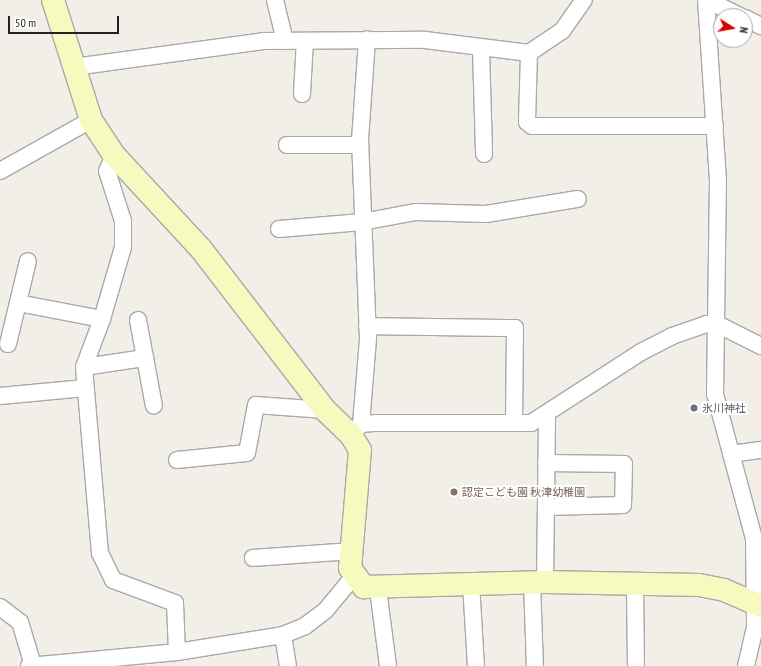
<!DOCTYPE html>
<html>
<head>
<meta charset="utf-8">
<style>
	body { margin:0 }
	#map { position:relative; width:761px; height:666px; overflow:hidden; background:#f2efe9; font-family:"PT Sans Narrow","Noto Sans JP",sans-serif }
	div>[style] { position:absolute }
	.roads { filter:drop-shadow(1px 0 #a9a9a9) drop-shadow(-1px 0 #a9a9a9) drop-shadow(0 1px #a9a9a9) drop-shadow(0 -1px #a9a9a9) }
	.street>* { height:16px; margin:-8px; padding:0 8px; transform-origin:8px; border-radius:8px; background:#fff }
	.secondary>* { height:22px; margin:-11px; padding:0 11px; transform-origin:11px; border-radius:11px; background:#f7fabf }
	.dots>* { width:11px; height:11px; translate:-50% -50%; box-sizing:border-box; border:2px solid #fff; border-radius:50% }
	span { translate:-50% -50%; white-space:nowrap; text-align:center; line-height:1.15; -webkit-text-stroke:4px #fff; paint-order:stroke }
	.worship-label { font-size:11px; color:#5b616d }
	.left { translate:0 -50%; text-align:left }
	.education-label { font-size:11px; color:#785e54 }
	.north { position:absolute; left:713px; top:8px; width:40px; height:40px; box-sizing:border-box; background:#fff; border:1px solid #a7a7a7; border-radius:50%; rotate:101deg; font-size:11px; font-weight:700; line-height:16px; text-align:center; color:#222 }
	.north::after { content:''; display:block; margin:auto; width:14px; height:18px; background:#d40000; clip-path:polygon(50% 0,100% 100%,50% 72%,0 100%) }
	.scale { position:absolute; left:8px; top:16px; width:111px; height:18px; box-sizing:border-box; border:2px solid #222; border-top:0; padding-left:5px; font-size:12px; line-height:14px; white-space:nowrap; color:#222; -webkit-text-stroke:3px #fff; paint-order:stroke }
</style>
</head>
<body>
<div id="map">
	<div class="roads">
		<div class="street">
			<div style="left:275px;top:0;width:42px;rotate:76.3deg"></div>
			<div style="left:706px;top:0;width:180px;rotate:86.2deg"></div>
			<div style="left:718px;top:180px;width:214px;rotate:90.8deg"></div>
			<div style="left:715px;top:394px;width:150px;rotate:74.9deg"></div>
			<div style="left:754px;top:539px;width:88px;rotate:89.3deg"></div>
			<div style="left:755px;top:627px;width:40px;rotate:103deg"></div>
			<div style="left:707px;top:0;width:37px;rotate:26deg"></div>
			<div style="left:745px;top:18px;width:18px;rotate:27deg"></div>
			<div style="left:481px;top:50px;width:104px;rotate:88.3deg"></div>
			<div style="left:529px;top:53px;width:69px;rotate:91.7deg"></div>
			<div style="left:527px;top:122px;width:6px;rotate:39deg"></div>
			<div style="left:532px;top:126px;width:183px"></div>
			<div style="left:74px;top:67px;width:191px;rotate:-7.8deg"></div>
			<div style="left:263px;top:41px;width:162px;rotate:-0.4deg"></div>
			<div style="left:425px;top:40px;width:105px;rotate:7.1deg"></div>
			<div style="left:529px;top:53px;width:40px;rotate:-34deg"></div>
			<div style="left:562px;top:31px;width:38px;rotate:-55deg"></div>
			<div style="left:302px;top:94px;width:53px;rotate:-86.8deg"></div>
			<div style="left:287px;top:145px;width:73px"></div>
			<div style="left:0;top:171px;width:104px;rotate:-29.3deg"></div>
			<div style="left:279px;top:229px;width:83px;rotate:-4.8deg"></div>
			<div style="left:362px;top:222px;width:55px;rotate:-10.5deg"></div>
			<div style="left:416px;top:212px;width:70px;rotate:1.6deg"></div>
			<div style="left:486px;top:214px;width:93px;rotate:-9.3deg"></div>
			<div style="left:18px;top:303px;width:86px;rotate:10.8deg"></div>
			<div style="left:102px;top:319px;width:75px;rotate:-73.7deg"></div>
			<div style="left:123px;top:247px;width:26px;rotate:-90deg"></div>
			<div style="left:123px;top:221px;width:52px;rotate:-107.7deg"></div>
			<div style="left:107px;top:171px;width:17px;rotate:-66deg"></div>
			<div style="left:102px;top:319px;width:51px;rotate:110.6deg"></div>
			<div style="left:84px;top:367px;width:187px;rotate:85.1deg"></div>
			<div style="left:100px;top:553px;width:30px;rotate:64deg"></div>
			<div style="left:113px;top:580px;width:66px;rotate:20.4deg"></div>
			<div style="left:175px;top:603px;width:49px;rotate:87.7deg"></div>
			<div style="left:138px;top:320px;width:87px;rotate:79.5deg"></div>
			<div style="left:367px;top:326px;width:148px;rotate:0.8deg"></div>
			<div style="left:515px;top:328px;width:95px;rotate:90.6deg"></div>
			<div style="left:8px;top:344px;width:85px;rotate:-76.5deg"></div>
			<div style="left:84px;top:367px;width:62px;rotate:-8.4deg"></div>
			<div style="left:0;top:396px;width:85px;rotate:-5.4deg"></div>
			<div style="left:361px;top:424px;width:86px;rotate:-85.3deg"></div>
			<div style="left:368px;top:338px;width:198px;rotate:-92.3deg"></div>
			<div style="left:360px;top:140px;width:101px;rotate:-86deg"></div>
			<div style="left:351px;top:435px;width:15px;rotate:-48deg"></div>
			<div style="left:361px;top:424px;width:16px;rotate:-4deg"></div>
			<div style="left:377px;top:423px;width:154px"></div>
			<div style="left:531px;top:423px;width:131px;rotate:-32.8deg"></div>
			<div style="left:641px;top:352px;width:35px;rotate:-27deg"></div>
			<div style="left:672px;top:336px;width:36px;rotate:-19deg"></div>
			<div style="left:706px;top:324px;width:13px;rotate:4deg"></div>
			<div style="left:719px;top:325px;width:47px;rotate:26.6deg"></div>
			<div style="left:731px;top:454px;width:30px;rotate:-8deg"></div>
			<div style="left:177px;top:460px;width:70px;rotate:-5.7deg"></div>
			<div style="left:247px;top:453px;width:49px;rotate:-79.4deg"></div>
			<div style="left:256px;top:405px;width:69px;rotate:4.1deg"></div>
			<div style="left:546px;top:507px;width:77px;rotate:-1.5deg"></div>
			<div style="left:623px;top:505px;width:41px;rotate:-88.6deg"></div>
			<div style="left:624px;top:464px;width:78px;rotate:-179.3deg"></div>
			<div style="left:253px;top:558px;width:99px;rotate:-4deg"></div>
			<div style="left:532px;top:582px;width:84px;rotate:88deg"></div>
			<div style="left:545px;top:582px;width:167px;rotate:-89.3deg"></div>
			<div style="left:471px;top:583px;width:83px;rotate:86.6deg"></div>
			<div style="left:635px;top:585px;width:81px;rotate:89.3deg"></div>
			<div style="left:378px;top:589px;width:78px;rotate:82.6deg"></div>
			<div style="left:0;top:607px;width:25px;rotate:37deg"></div>
			<div style="left:20px;top:622px;width:45px;rotate:73.2deg"></div>
			<div style="left:283px;top:635px;width:31px;rotate:81deg"></div>
			<div style="left:29px;top:666px;width:149px;rotate:-5.4deg"></div>
			<div style="left:177px;top:652px;width:107px;rotate:-9.1deg"></div>
			<div style="left:283px;top:635px;width:24px;rotate:-22deg"></div>
			<div style="left:305px;top:626px;width:25px;rotate:-37deg"></div>
			<div style="left:325px;top:611px;width:45px;rotate:-50.4deg"></div>
		</div>
		<div class="secondary">
			<div style="left:53px;top:0;width:126px;rotate:72.4deg"></div>
			<div style="left:91px;top:120px;width:42px;rotate:56.7deg"></div>
			<div style="left:114px;top:155px;width:128px;rotate:47.2deg"></div>
			<div style="left:201px;top:249px;width:203px;rotate:52.4deg"></div>
			<div style="left:325px;top:410px;width:36px;rotate:44deg"></div>
			<div style="left:351px;top:435px;width:17px;rotate:59deg"></div>
			<div style="left:360px;top:450px;width:118px;rotate:94.8deg"></div>
			<div style="left:350px;top:568px;width:24px;rotate:54deg"></div>
			<div style="left:364px;top:587px;width:181px;rotate:-1.6deg"></div>
			<div style="left:545px;top:582px;width:154px;rotate:1.1deg"></div>
			<div style="left:699px;top:585px;width:25px;rotate:11deg"></div>
			<div style="left:724px;top:590px;width:40px;rotate:23.4deg"></div>
		</div>
	</div>
	<div class="dots">
		<div style="left:694px;top:408px;background:#6b7280"></div>
		<div style="left:454px;top:492px;background:#8d6e63"></div>
	</div>
	<div class="worship-label">
		<span class="left" style="left:702px;top:408px">氷川神社</span>
	</div>
	<div class="education-label">
		<span class="left" style="left:462px;top:492px">認定こども園 秋津幼稚園</span>
	</div>
	<div class="north">N</div>
	<div class="scale">50 m</div>
</div>
</body>
</html>
